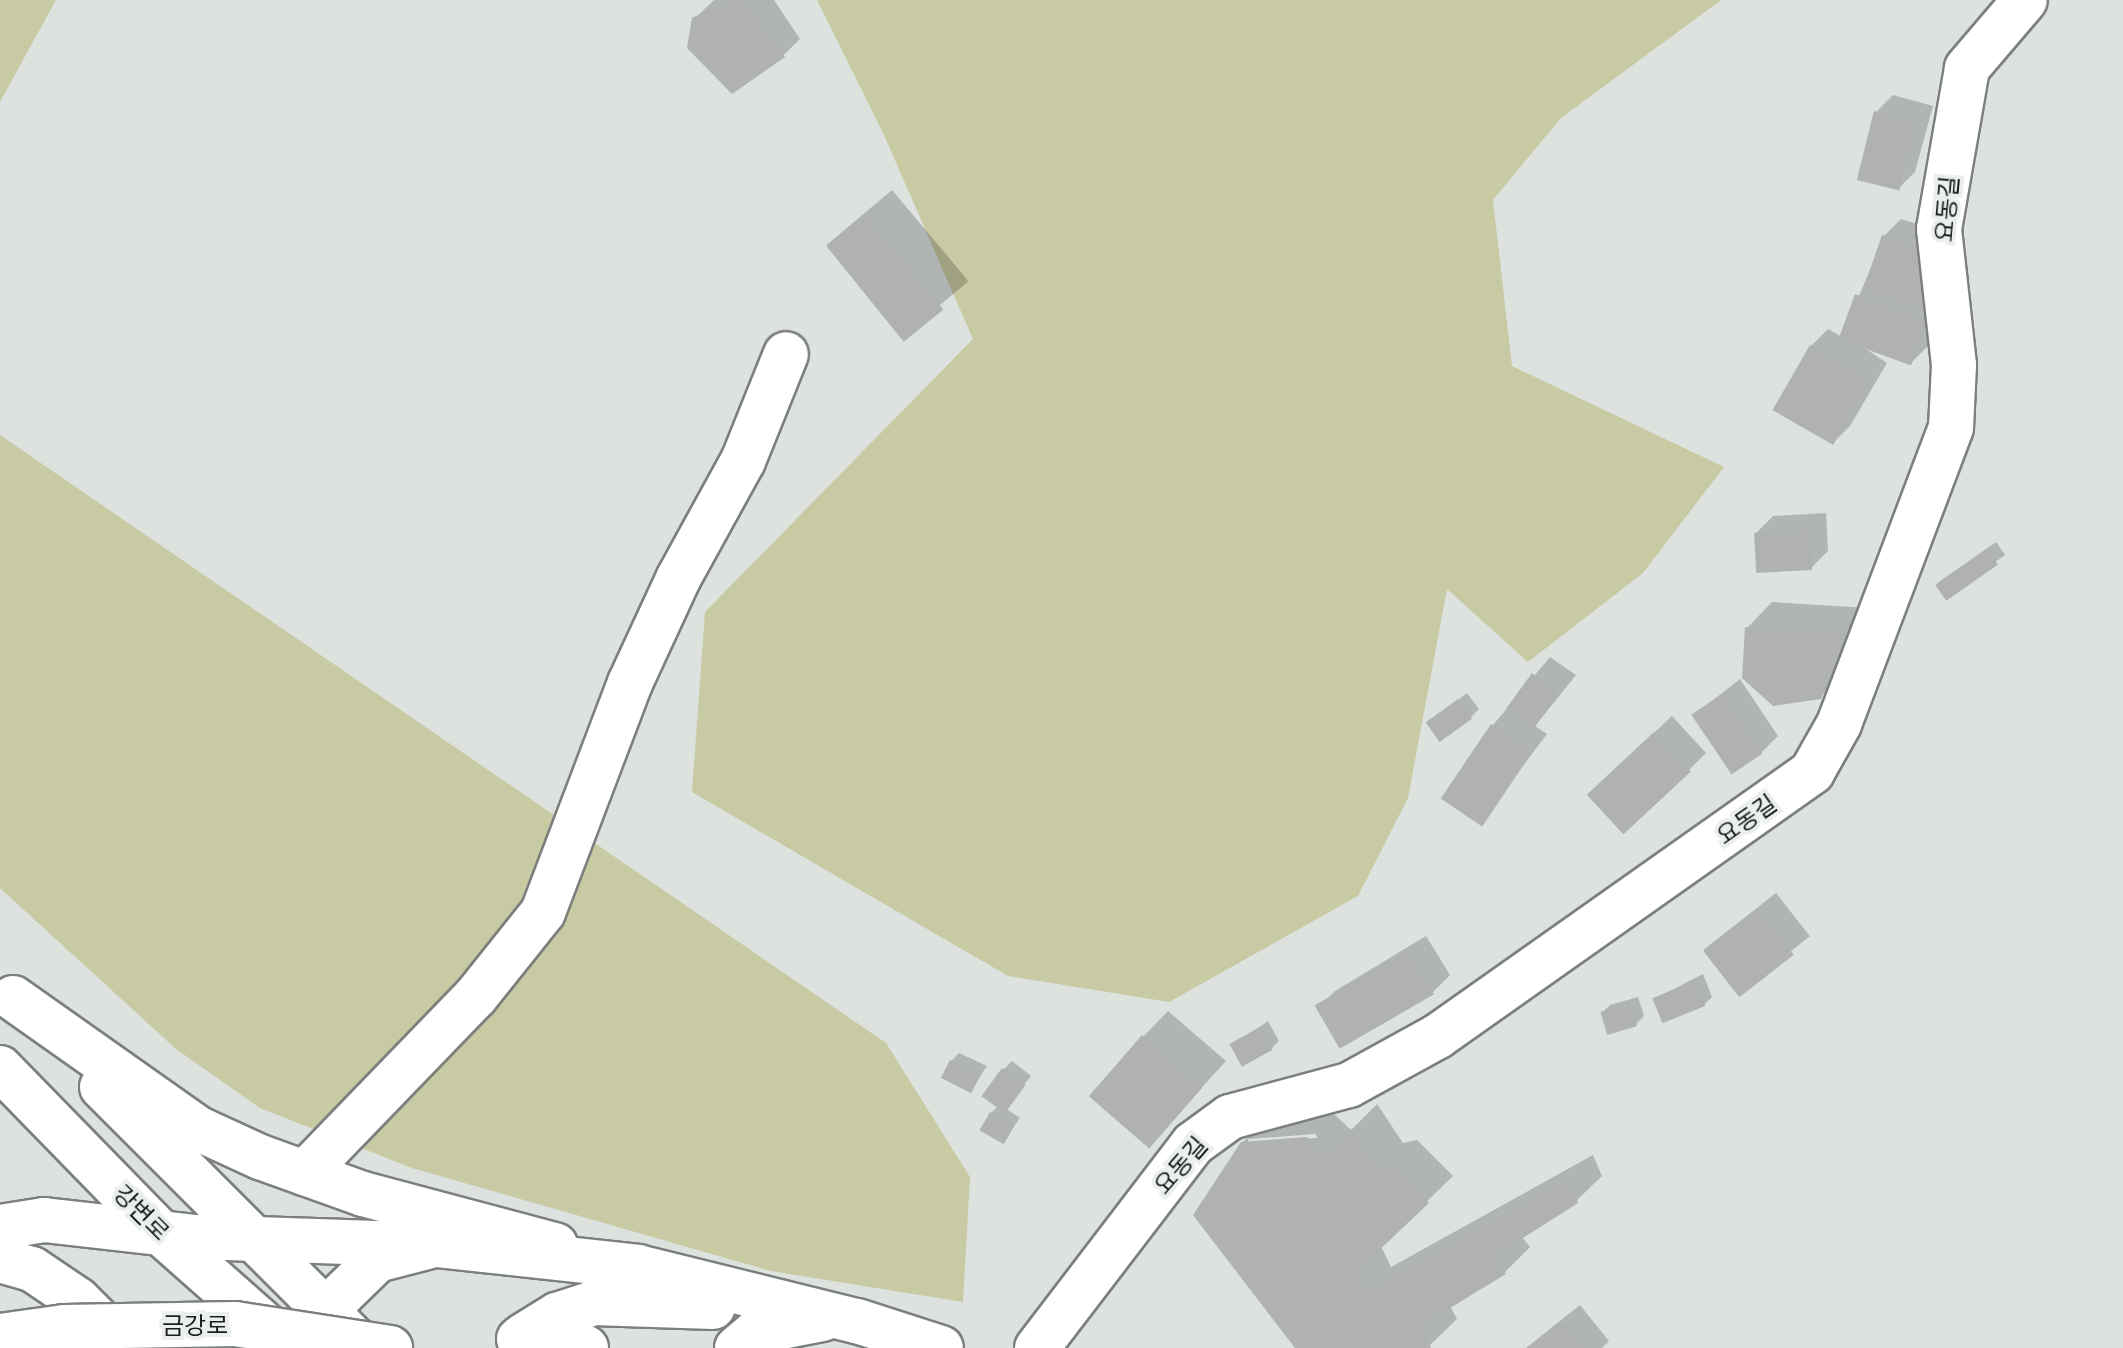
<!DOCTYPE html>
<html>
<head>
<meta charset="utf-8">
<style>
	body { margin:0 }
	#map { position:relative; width:2123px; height:1348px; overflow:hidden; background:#dde2df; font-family:Commissioner,"Noto Sans KR",sans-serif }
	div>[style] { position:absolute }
	.green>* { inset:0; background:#c7caa2 }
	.shadow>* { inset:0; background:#0003; transform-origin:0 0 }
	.building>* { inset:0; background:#afb2ae; transform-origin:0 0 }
	.roads { filter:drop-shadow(2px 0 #7c807d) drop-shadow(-2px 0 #7c807d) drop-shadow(0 2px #7c807d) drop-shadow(0 -2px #7c807d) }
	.minor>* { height:44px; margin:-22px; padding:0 22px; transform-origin:22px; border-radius:22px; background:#fff }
	.major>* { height:44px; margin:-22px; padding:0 22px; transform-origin:22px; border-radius:22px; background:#fff }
	.highway>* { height:44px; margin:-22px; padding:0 22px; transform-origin:22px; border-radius:22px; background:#fff }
	.bridges { filter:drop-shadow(2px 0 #7c807d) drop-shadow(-2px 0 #7c807d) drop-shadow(0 2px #7c807d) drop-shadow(0 -2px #7c807d) }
	.highway-bridge>* { height:44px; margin:-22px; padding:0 22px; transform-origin:22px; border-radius:22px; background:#fff }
	span { translate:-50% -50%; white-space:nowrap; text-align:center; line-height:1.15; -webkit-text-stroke:8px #ebefec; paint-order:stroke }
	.street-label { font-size:24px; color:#1b1d1c }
</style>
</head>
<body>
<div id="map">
	<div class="green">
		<div style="clip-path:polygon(0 0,56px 0,0 102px)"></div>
		<div style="clip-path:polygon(817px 0,1721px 0,1561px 118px,1493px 200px,1512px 366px,1724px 467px,1643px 573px,1528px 662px,1447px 589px,1408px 798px,1358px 896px,1169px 1002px,1008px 976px,692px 792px,705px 612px,973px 339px,884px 135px)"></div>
		<div style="clip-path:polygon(0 435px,886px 1043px,970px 1177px,963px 1302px,771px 1271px,412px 1168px,260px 1108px,176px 1049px,0 888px)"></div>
	</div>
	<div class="shadow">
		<div style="clip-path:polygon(714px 0,774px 0,800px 39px,783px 56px,694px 19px)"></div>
		<div style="clip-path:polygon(1893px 95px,1933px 106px,1915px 172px,1898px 189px,1876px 112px)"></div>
		<div style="left:892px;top:190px;width:119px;height:85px;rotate:50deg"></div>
		<div style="clip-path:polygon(1901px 219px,1943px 232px,1943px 303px,1928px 346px,1911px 363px,1860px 345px,1887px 363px,1850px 426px,1833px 443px,1811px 346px,1828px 329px,1842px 337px,1884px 236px)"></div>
		<div style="clip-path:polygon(1826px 513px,1828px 551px,1811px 568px,1756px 533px,1773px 516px)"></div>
		<div style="left:1996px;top:542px;width:16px;height:72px;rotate:55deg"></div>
		<div style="clip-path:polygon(1772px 602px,1868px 608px,1846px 672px,1820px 697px,1747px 628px)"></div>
		<div style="clip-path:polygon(1550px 657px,1576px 675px,1535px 726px,1547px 734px,1480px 823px,1443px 797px,1493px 725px)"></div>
		<div style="clip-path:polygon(1740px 679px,1778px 736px,1761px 753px,1694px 715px)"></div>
		<div style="clip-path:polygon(1467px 693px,1479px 709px,1471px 717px,1429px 723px)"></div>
		<div style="clip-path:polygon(1672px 716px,1706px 753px,1689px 770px,1606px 778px)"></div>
		<div style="left:1776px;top:893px;width:55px;height:92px;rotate:52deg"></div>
		<div style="clip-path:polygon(1426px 936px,1450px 975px,1433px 992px,1318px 1008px,1335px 991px)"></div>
		<div style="clip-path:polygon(1703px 974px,1712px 997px,1704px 1005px,1654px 999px)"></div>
		<div style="clip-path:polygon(1638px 997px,1644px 1016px,1636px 1024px,1602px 1013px,1610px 1005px)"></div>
		<div style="clip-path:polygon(1168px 1011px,1226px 1061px,1148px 1146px,1143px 1037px)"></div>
		<div style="clip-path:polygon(1268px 1021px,1279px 1041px,1271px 1049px,1232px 1046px)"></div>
		<div style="clip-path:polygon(959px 1053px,987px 1066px,971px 1090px,951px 1061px)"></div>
		<div style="clip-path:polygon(1012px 1061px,1031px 1076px,1005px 1108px,1020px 1118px,1003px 1141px,991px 1113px,998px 1106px,1004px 1069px)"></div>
		<div style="clip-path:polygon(evenodd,1377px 1104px,1403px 1143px,1417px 1140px,1453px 1176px,1381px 1246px,1391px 1267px,1593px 1155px,1602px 1176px,1576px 1201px,1522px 1237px,1530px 1247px,1505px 1272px,1450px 1306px,1457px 1319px,1427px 1348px,1298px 1348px,1242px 1143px,1268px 1117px,1332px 1112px,1351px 1130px,1377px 1104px,1316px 1134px,1317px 1138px,1248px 1143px,1248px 1139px,1316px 1134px)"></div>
		<div style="clip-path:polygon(1580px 1305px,1609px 1341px,1602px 1348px,1526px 1348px)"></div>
	</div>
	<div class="building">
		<div style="clip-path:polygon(729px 0,745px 0,785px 57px,732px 94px,687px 48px,692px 18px)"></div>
		<div style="left:1874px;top:111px;width:44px;height:71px;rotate:14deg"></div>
		<div style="left:866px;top:214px;width:123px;height:51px;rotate:51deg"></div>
		<div style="clip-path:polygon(1882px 235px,1927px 248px,1930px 311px,1863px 290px)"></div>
		<div style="left:1855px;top:294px;width:77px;height:48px;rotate:20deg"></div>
		<div style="left:1810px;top:345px;width:70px;height:75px;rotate:30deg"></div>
		<div style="left:1810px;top:530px;width:40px;height:56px;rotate:87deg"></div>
		<div style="left:1987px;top:549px;width:19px;height:63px;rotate:55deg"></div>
		<div style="clip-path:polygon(1745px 627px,1844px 633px,1821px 699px,1773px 706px,1742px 678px)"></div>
		<div style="left:1532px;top:673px;width:34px;height:44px;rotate:36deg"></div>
		<div style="left:1722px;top:694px;width:72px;height:37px;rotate:56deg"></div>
		<div style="left:1458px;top:699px;width:24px;height:40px;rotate:54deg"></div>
		<div style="left:1491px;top:724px;width:50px;height:90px;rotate:34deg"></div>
		<div style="left:1654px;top:732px;width:54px;height:92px;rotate:47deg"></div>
		<div style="left:1758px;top:909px;width:58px;height:69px;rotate:52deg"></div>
		<div style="left:1409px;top:951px;width:50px;height:109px;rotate:60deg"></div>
		<div style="left:1695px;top:981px;width:27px;height:46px;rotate:68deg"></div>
		<div style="left:1630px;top:1003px;width:24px;height:31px;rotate:73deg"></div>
		<div style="left:1260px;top:1027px;width:26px;height:35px;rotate:61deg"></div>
		<div style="left:1142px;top:1035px;width:80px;height:81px;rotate:41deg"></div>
		<div style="left:950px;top:1060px;width:34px;height:20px;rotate:27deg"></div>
		<div style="left:1002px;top:1068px;width:29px;height:35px;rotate:36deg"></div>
		<div style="left:990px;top:1112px;width:28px;height:21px;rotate:30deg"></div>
		<div style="clip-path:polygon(1350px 1128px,1378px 1168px,1391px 1164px,1429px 1203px,1356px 1272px,1366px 1291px,1568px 1178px,1578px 1203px,1493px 1257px,1506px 1274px,1422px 1325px,1431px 1348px,1295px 1348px,1193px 1215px,1241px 1142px,1307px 1137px,1324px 1154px)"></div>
		<div style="clip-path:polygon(1562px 1320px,1584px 1348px,1527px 1348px)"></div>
	</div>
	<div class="roads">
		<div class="minor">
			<div style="left:305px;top:1173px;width:246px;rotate:-46deg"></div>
			<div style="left:476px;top:996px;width:107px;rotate:-51.4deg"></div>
			<div style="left:543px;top:912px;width:245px;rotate:-69.2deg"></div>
			<div style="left:630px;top:683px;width:115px;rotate:-65.2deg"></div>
			<div style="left:678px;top:579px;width:135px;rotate:-61.2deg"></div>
			<div style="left:743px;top:461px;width:115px;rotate:-68.1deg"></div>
			<div style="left:1037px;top:1348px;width:257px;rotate:-52.6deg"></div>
			<div style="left:1193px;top:1144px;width:46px;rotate:-36.1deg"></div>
			<div style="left:1230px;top:1117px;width:123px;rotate:-15.1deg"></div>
			<div style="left:1349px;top:1085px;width:102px;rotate:-28.8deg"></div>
			<div style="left:1438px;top:1036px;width:458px;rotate:-35.2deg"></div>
			<div style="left:1812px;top:772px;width:55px;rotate:-60.6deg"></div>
			<div style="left:1839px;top:724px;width:316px;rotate:-69.3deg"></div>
			<div style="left:1951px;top:428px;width:63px;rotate:-87.3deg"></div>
			<div style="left:1954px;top:365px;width:137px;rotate:-96.3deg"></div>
			<div style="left:1939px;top:229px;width:163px;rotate:-80.1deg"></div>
			<div style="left:1967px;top:68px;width:89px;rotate:-49.5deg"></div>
		</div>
		<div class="major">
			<div style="left:13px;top:998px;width:228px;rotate:35.2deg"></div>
			<div style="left:199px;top:1129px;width:67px;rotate:24.7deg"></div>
			<div style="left:260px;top:1157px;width:109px;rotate:19.8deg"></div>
			<div style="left:363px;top:1194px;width:199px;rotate:14.9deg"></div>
			<div style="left:0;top:1068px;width:232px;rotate:45.7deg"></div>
			<div style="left:162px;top:1234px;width:162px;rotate:41.5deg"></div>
			<div style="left:102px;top:1087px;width:369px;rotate:45deg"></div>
			<div style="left:320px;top:1338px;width:12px;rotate:-90deg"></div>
			<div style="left:320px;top:1326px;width:31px;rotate:-58deg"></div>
			<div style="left:336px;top:1300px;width:57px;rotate:-44.3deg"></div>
			<div style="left:377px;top:1260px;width:52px;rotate:-14.6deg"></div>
		</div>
		<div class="highway">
			<div style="left:0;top:1227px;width:45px;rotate:-9deg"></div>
			<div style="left:44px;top:1220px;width:153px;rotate:6.4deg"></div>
			<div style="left:196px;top:1237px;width:241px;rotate:1.9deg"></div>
			<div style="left:437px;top:1245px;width:202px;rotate:6.2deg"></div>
			<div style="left:638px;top:1267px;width:226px;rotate:13.9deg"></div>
			<div style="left:857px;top:1321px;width:88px;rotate:17.8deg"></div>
			<div style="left:0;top:1260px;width:33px;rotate:16deg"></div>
			<div style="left:32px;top:1269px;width:55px;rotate:34deg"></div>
			<div style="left:78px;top:1300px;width:68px;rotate:45deg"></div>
			<div style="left:523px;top:1336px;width:40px;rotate:-32deg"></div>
			<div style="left:557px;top:1315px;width:38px;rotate:-18deg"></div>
			<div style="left:593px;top:1303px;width:120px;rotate:1.9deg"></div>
			<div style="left:519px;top:1339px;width:38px;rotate:-11deg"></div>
			<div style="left:556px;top:1332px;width:34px;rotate:28deg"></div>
			<div style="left:737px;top:1348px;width:25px;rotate:-40deg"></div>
			<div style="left:756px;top:1332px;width:68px;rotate:-11deg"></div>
		</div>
	</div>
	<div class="bridges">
		<div class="highway-bridge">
			<div style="left:0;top:1336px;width:65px;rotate:-8deg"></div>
			<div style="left:64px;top:1327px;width:171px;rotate:-1deg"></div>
			<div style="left:235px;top:1324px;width:157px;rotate:8.8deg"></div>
		</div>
	</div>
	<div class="street-label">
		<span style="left:1946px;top:209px;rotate:-85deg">요동길</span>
		<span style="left:1746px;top:819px;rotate:-35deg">요동길</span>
		<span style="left:1180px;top:1165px;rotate:-49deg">요동길</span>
		<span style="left:142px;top:1212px;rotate:45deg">강변로</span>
		<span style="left:195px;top:1325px">금강로</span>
	</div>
</div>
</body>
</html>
